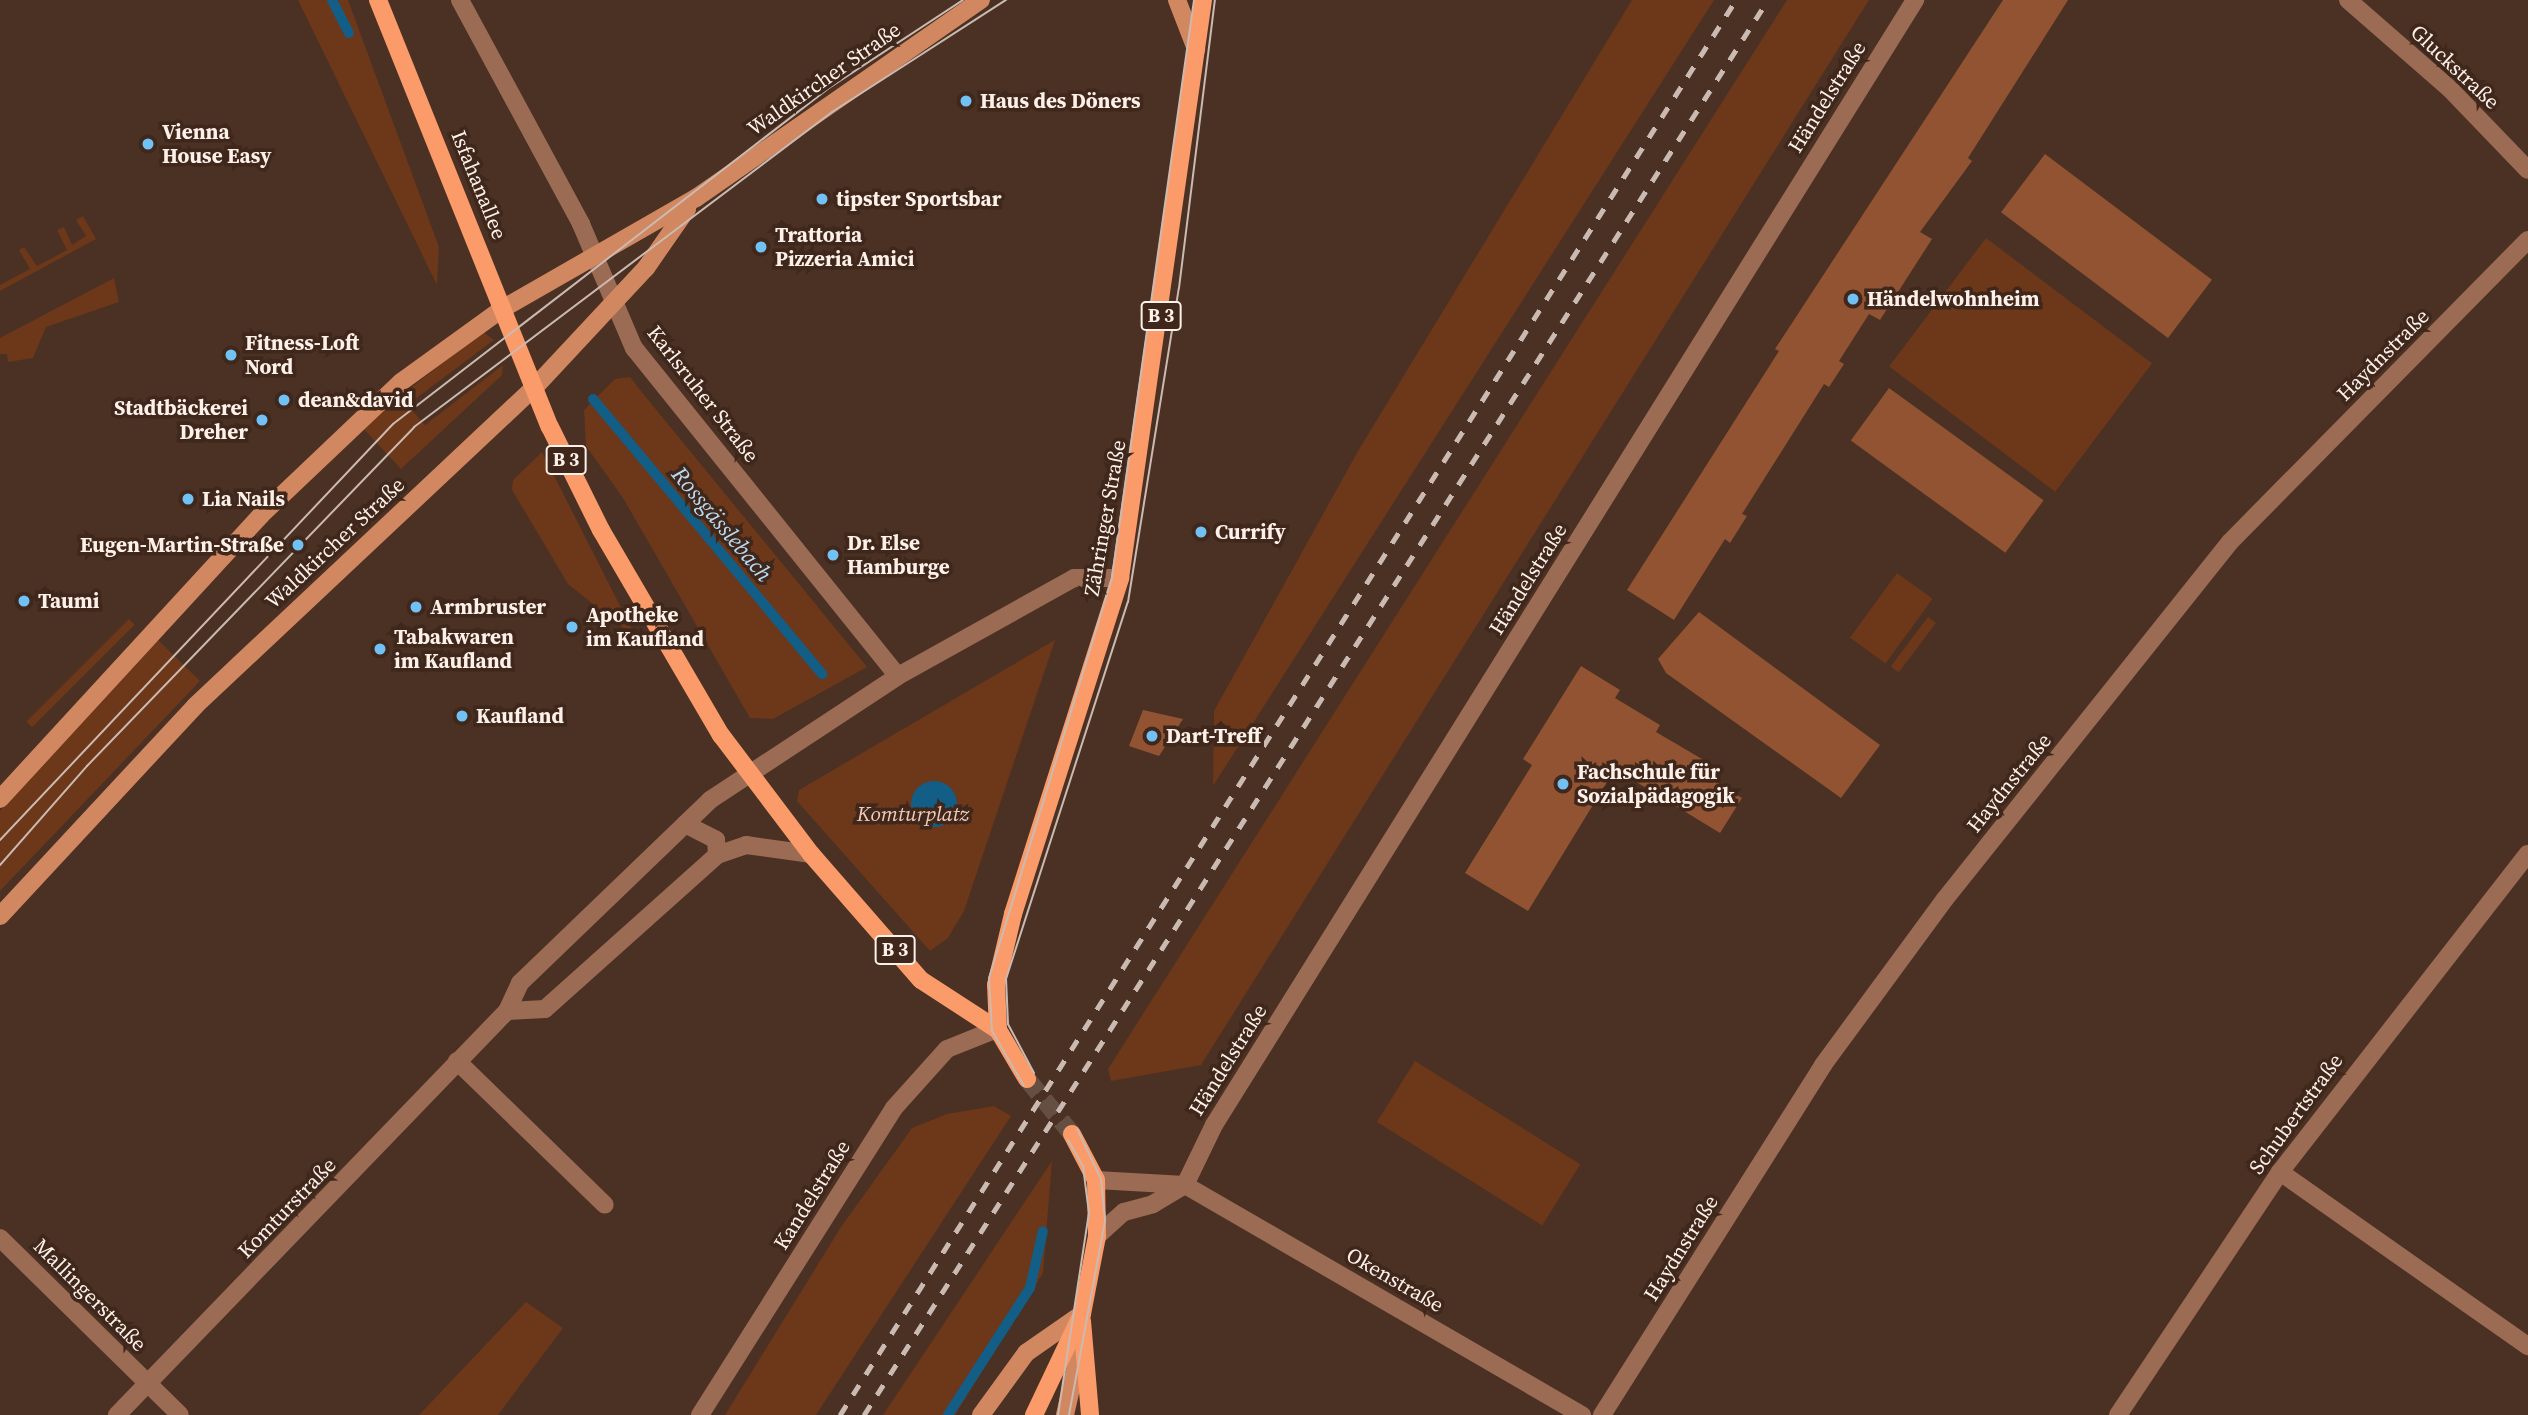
<!DOCTYPE html>
<html>
<head>
<meta charset="utf-8">
<style>
	body { margin:0 }
	#map { position:relative; width:2528px; height:1415px; overflow:hidden; background:#4a3124; font-family:"Source Serif 4",serif }
	div>[style] { position:absolute }
	.green>* { inset:0; background:#6d3719; transform-origin:0 0 }
	.water>* { inset:0; background:#125e87 }
	.round { border-radius:50% }
	.stream>* { height:10px; margin:-5px; padding:0 5px; transform-origin:5px; border-radius:5px; background:#125e87 }
	.building>* { inset:0; background:#925332; transform-origin:0 0 }
	.primary-tunnel>* { height:18px; margin-top:-9px; transform-origin:0; background:repeating-linear-gradient(90deg,#654e42 0 18px,transparent 0 27px) }
	.street>* { height:18px; margin:-9px; padding:0 9px; transform-origin:9px; border-radius:9px; background:#9b6b54 }
	.secondary>* { height:18px; margin:-9px; padding:0 9px; transform-origin:9px; border-radius:9px; background:#d18760 }
	.primary>* { height:18px; margin:-9px; padding:0 9px; transform-origin:9px; border-radius:9px; background:#fb9b69 }
	.tram>* { height:2px; margin:-1px; padding:0 1px; transform-origin:1px; border-radius:1px; background:#cbbab1 }
	.rail>* { height:5px; margin-top:-2.5px; transform-origin:0; background:repeating-linear-gradient(90deg,#cbbab1 0 12px,transparent 0 24px) }
	.dots>* { width:19px; height:19px; translate:-50% -50%; box-sizing:border-box; border:4px solid #3f271b; border-radius:50% }
	span { translate:-50% -50%; white-space:nowrap; text-align:center; line-height:1.15; -webkit-text-stroke:7px #3f271b; paint-order:stroke }
	.shield-label span { padding:2px 5px; background:#3f271b; border:2px solid; border-radius:5px; -webkit-text-stroke-width:0 }
	.shield-label { font-size:19px; color:#fff1ea; font-weight:700 }
	.street-label { font-size:21px; color:#fff1ea }
	.poi-label { font-size:21px; color:#fff1ea; font-weight:700 }
	.left { translate:0 -50%; text-align:left }
	.right { translate:-100% -50%; text-align:right }
	.park-label { font-size:21px; color:#f2ccb9; font-style:italic }
	.water-label { font-size:23px; color:#b8daf3; font-style:italic }
</style>
</head>
<body>
<div id="map">
	<div class="green">
		<div style="clip-path:polygon(298px 0,348px 0,439px 247px,437px 285px)"></div>
		<div style="clip-path:polygon(1632px 0,1714px 0,1213px 786px,1214px 711px,1358px 451px)"></div>
		<div style="clip-path:polygon(1787px 0,1869px 0,1201px 1065px,1111px 1081px,1108px 1069px)"></div>
		<div style="clip-path:polygon(83px 216px,96px 239px,0 291px,0 285px,30px 269px,19px 250px,24px 247px,37px 266px,67px 250px,57px 230px,64px 227px,72px 245px,86px 236px,76px 220px)"></div>
		<div style="left:1986px;top:238px;width:208px;height:161px;rotate:37deg"></div>
		<div style="clip-path:polygon(114px 278px,119px 302px,46px 327px,33px 358px,8px 362px,7px 354px,0 354px,0 338px)"></div>
		<div style="clip-path:polygon(483px 332px,494px 340px,407px 405px,425px 425px,503px 365px,502px 375px,401px 469px,361px 426px)"></div>
		<div style="clip-path:polygon(630px 377px,640px 390px,867px 667px,773px 719px,750px 718px,623px 498px,586px 446px,584px 410px,615px 379px)"></div>
		<div style="clip-path:polygon(542px 452px,637px 639px,568px 584px,512px 490px,513px 480px)"></div>
		<div style="left:1897px;top:573px;width:44px;height:80px;rotate:36deg"></div>
		<div style="left:1928px;top:617px;width:10px;height:62px;rotate:37deg"></div>
		<div style="left:129px;top:619px;width:8px;height:145px;rotate:45deg"></div>
		<div style="clip-path:polygon(157px 639px,200px 681px,0 891px,0 811px)"></div>
		<div style="clip-path:polygon(1055px 640px,964px 911px,948px 938px,930px 951px,797px 801px,799px 790px)"></div>
		<div style="left:1415px;top:1061px;width:195px;height:72px;rotate:32deg"></div>
		<div style="clip-path:polygon(994px 1106px,1011px 1116px,816px 1415px,725px 1415px,841px 1227px,912px 1128px,947px 1114px)"></div>
		<div style="clip-path:polygon(1052px 1161px,1043px 1273px,955px 1415px,883px 1415px)"></div>
		<div style="clip-path:polygon(526px 1302px,563px 1328px,498px 1415px,419px 1415px)"></div>
	</div>
	<div class="water">
		<div class="round" style="left:911px;top:781px;width:46px;height:46px"></div>
	</div>
	<div class="stream">
		<div style="left:332px;top:0;width:37px;rotate:63deg"></div>
		<div style="left:593px;top:399px;width:358px;rotate:50.2deg"></div>
		<div style="left:948px;top:1415px;width:151px;rotate:-57.2deg"></div>
		<div style="left:1030px;top:1288px;width:58px;rotate:-77.2deg"></div>
	</div>
	<div class="building">
		<div style="clip-path:polygon(2003px 0,2068px 0,1968px 158px,1972px 161px,1920px 232px,1932px 239px,1880px 320px,1869px 314px,1839px 361px,1844px 364px,1829px 387px,1824px 384px,1742px 514px,1747px 516px,1730px 543px,1725px 539px,1674px 620px,1627px 590px,1779px 351px,1775px 349px)"></div>
		<div style="left:2045px;top:154px;width:209px;height:73px;rotate:37deg"></div>
		<div style="left:1889px;top:388px;width:191px;height:65px;rotate:36deg"></div>
		<div style="clip-path:polygon(1699px 612px,1880px 745px,1841px 798px,1666px 673px,1658px 659px)"></div>
		<div style="clip-path:polygon(1581px 666px,1620px 690px,1615px 698px,1660px 725px,1656px 732px,1702px 759px,1696px 769px,1742px 798px,1720px 833px,1615px 769px,1528px 911px,1465px 873px,1532px 765px,1523px 759px)"></div>
		<div style="clip-path:polygon(1143px 710px,1183px 719px,1159px 756px,1129px 746px)"></div>
	</div>
	<div class="primary-tunnel">
		<div style="left:1027px;top:1079px;width:71px;rotate:50.7deg"></div>
	</div>
	<div class="street">
		<div style="left:460px;top:0;width:255px;rotate:61.6deg"></div>
		<div style="left:581px;top:224px;width:135px;rotate:66.9deg"></div>
		<div style="left:634px;top:348px;width:421px;rotate:51.2deg"></div>
		<div style="left:2348px;top:0;width:135px;rotate:41.1deg"></div>
		<div style="left:2450px;top:89px;width:112px;rotate:46.1deg"></div>
		<div style="left:685px;top:824px;width:35px;rotate:27deg"></div>
		<div style="left:716px;top:840px;width:15px;rotate:86deg"></div>
		<div style="left:507px;top:1011px;width:38px;rotate:-3deg"></div>
		<div style="left:545px;top:1009px;width:231px;rotate:-41.8deg"></div>
		<div style="left:717px;top:855px;width:31px;rotate:-19deg"></div>
		<div style="left:746px;top:845px;width:66px;rotate:7.9deg"></div>
		<div style="left:457px;top:1061px;width:206px;rotate:44.2deg"></div>
		<div style="left:2280px;top:1172px;width:303px;rotate:35.1deg"></div>
		<div style="left:1096px;top:1180px;width:89px;rotate:3.2deg"></div>
		<div style="left:1185px;top:1185px;width:459px;rotate:30.1deg"></div>
		<div style="left:1185px;top:1185px;width:67px;rotate:-64.2deg"></div>
		<div style="left:1214px;top:1125px;width:1326px;rotate:-58.07deg"></div>
		<div style="left:1097px;top:1236px;width:36px;rotate:-42deg"></div>
		<div style="left:1124px;top:1212px;width:30px;rotate:-15deg"></div>
		<div style="left:1153px;top:1204px;width:37px;rotate:-31deg"></div>
		<div style="left:0;top:1238px;width:252px;rotate:44.5deg"></div>
		<div style="left:117px;top:1415px;width:562px;rotate:-46.01deg"></div>
		<div style="left:507px;top:1011px;width:31px;rotate:-65deg"></div>
		<div style="left:520px;top:983px;width:264px;rotate:-43.9deg"></div>
		<div style="left:710px;top:800px;width:225px;rotate:-33.4deg"></div>
		<div style="left:898px;top:676px;width:201px;rotate:-29.1deg"></div>
		<div style="left:1074px;top:578px;width:46px"></div>
		<div style="left:700px;top:1415px;width:363px;rotate:-57.7deg"></div>
		<div style="left:894px;top:1108px;width:79px;rotate:-48.1deg"></div>
		<div style="left:947px;top:1049px;width:48px;rotate:-21.8deg"></div>
		<div style="left:1602px;top:1415px;width:414px;rotate:-57.7deg"></div>
		<div style="left:1823px;top:1065px;width:206px;rotate:-53.7deg"></div>
		<div style="left:1945px;top:899px;width:457px;rotate:-51.4deg"></div>
		<div style="left:2230px;top:542px;width:424px;rotate:-45.4deg"></div>
		<div style="left:2118px;top:1415px;width:292px;rotate:-56.3deg"></div>
		<div style="left:2280px;top:1172px;width:403px;rotate:-52.1deg"></div>
	</div>
	<div class="secondary">
		<div style="left:1177px;top:0;width:53px;rotate:68.8deg"></div>
		<div style="left:0;top:799px;width:386px;rotate:-47.4deg"></div>
		<div style="left:261px;top:515px;width:193px;rotate:-43.5deg"></div>
		<div style="left:401px;top:382px;width:125px;rotate:-35.9deg"></div>
		<div style="left:502px;top:309px;width:224px;rotate:-29.8deg"></div>
		<div style="left:696px;top:198px;width:347px;rotate:-34.8deg"></div>
		<div style="left:0;top:916px;width:287px;rotate:-47.1deg"></div>
		<div style="left:195px;top:706px;width:463px;rotate:-43.2deg"></div>
		<div style="left:533px;top:389px;width:166px;rotate:-47deg"></div>
		<div style="left:646px;top:268px;width:72px;rotate:-55.2deg"></div>
		<div style="left:981px;top:1415px;width:77px;rotate:-54deg"></div>
		<div style="left:1026px;top:1353px;width:68px;rotate:-34.9deg"></div>
		<div style="left:1065px;top:1415px;width:73px;rotate:-77.3deg"></div>
	</div>
	<div class="primary">
		<div style="left:378px;top:0;width:460px;rotate:68.1deg"></div>
		<div style="left:550px;top:427px;width:115px;rotate:63.7deg"></div>
		<div style="left:601px;top:530px;width:238px;rotate:59.7deg"></div>
		<div style="left:721px;top:735px;width:149px;rotate:52.9deg"></div>
		<div style="left:811px;top:854px;width:167px;rotate:48.9deg"></div>
		<div style="left:921px;top:980px;width:92px;rotate:33deg"></div>
		<div style="left:1027px;top:1079px;width:57px;rotate:-120.6deg"></div>
		<div style="left:998px;top:1030px;width:45px;rotate:-92.5deg"></div>
		<div style="left:996px;top:985px;width:73px;rotate:-76.5deg"></div>
		<div style="left:1013px;top:914px;width:353px;rotate:-72.3deg"></div>
		<div style="left:1120px;top:578px;width:584px;rotate:-81.83deg"></div>
		<div style="left:1082px;top:1321px;width:94px;rotate:85.1deg"></div>
		<div style="left:1034px;top:1415px;width:112px;rotate:-64.6deg"></div>
		<div style="left:1082px;top:1314px;width:79px;rotate:-79.1deg"></div>
		<div style="left:1097px;top:1236px;width:56px;rotate:-91deg"></div>
		<div style="left:1096px;top:1180px;width:52px;rotate:-117.6deg"></div>
	</div>
	<div class="tram">
		<div style="left:0;top:840px;width:572px;rotate:-46.63deg"></div>
		<div style="left:393px;top:424px;width:550px;rotate:-37.62deg"></div>
		<div style="left:829px;top:88px;width:160px;rotate:-33.3deg"></div>
		<div style="left:0;top:865px;width:132px;rotate:-48.7deg"></div>
		<div style="left:87px;top:766px;width:471px;rotate:-46deg"></div>
		<div style="left:414px;top:427px;width:523px;rotate:-37deg"></div>
		<div style="left:832px;top:112px;width:207px;rotate:-32.8deg"></div>
		<div style="left:1034px;top:1073px;width:55px;rotate:-118deg"></div>
		<div style="left:1008px;top:1024px;width:45px;rotate:-92.5deg"></div>
		<div style="left:1006px;top:979px;width:396px;rotate:-72.1deg"></div>
		<div style="left:1128px;top:602px;width:318px;rotate:-80.8deg"></div>
		<div style="left:1179px;top:288px;width:290px;rotate:-82.9deg"></div>
		<div style="left:1024px;top:1086px;width:64px;rotate:-120.2deg"></div>
		<div style="left:992px;top:1031px;width:53px;rotate:-93.2deg"></div>
		<div style="left:989px;top:978px;width:419px;rotate:-72.9deg"></div>
		<div style="left:1112px;top:577px;width:583px;rotate:-81.91deg"></div>
		<div style="left:1058px;top:1415px;width:204px;rotate:-81.3deg"></div>
		<div style="left:1089px;top:1213px;width:47px;rotate:-97.3deg"></div>
		<div style="left:1083px;top:1166px;width:30px;rotate:-120deg"></div>
		<div style="left:1069px;top:1415px;width:198px;rotate:-79.5deg"></div>
		<div style="left:1105px;top:1220px;width:41px;rotate:-95.6deg"></div>
		<div style="left:1101px;top:1179px;width:55px;rotate:-115.6deg"></div>
	</div>
	<div class="rail">
		<div style="left:840px;top:1415px;width:1675px;rotate:-57.66deg"></div>
		<div style="left:864px;top:1415px;width:1679px;rotate:-57.43deg"></div>
	</div>
	<div class="dots">
		<div style="left:966px;top:101px;background:#72c1f5"></div>
		<div style="left:148px;top:144px;background:#72c1f5"></div>
		<div style="left:822px;top:199px;background:#72c1f5"></div>
		<div style="left:761px;top:247px;background:#72c1f5"></div>
		<div style="left:1853px;top:299px;background:#72c1f5"></div>
		<div style="left:231px;top:355px;background:#72c1f5"></div>
		<div style="left:284px;top:400px;background:#72c1f5"></div>
		<div style="left:262px;top:420px;background:#72c1f5"></div>
		<div style="left:188px;top:499px;background:#72c1f5"></div>
		<div style="left:1201px;top:532px;background:#72c1f5"></div>
		<div style="left:298px;top:545px;background:#72c1f5"></div>
		<div style="left:833px;top:555px;background:#72c1f5"></div>
		<div style="left:24px;top:601px;background:#72c1f5"></div>
		<div style="left:416px;top:607px;background:#72c1f5"></div>
		<div style="left:572px;top:627px;background:#72c1f5"></div>
		<div style="left:380px;top:649px;background:#72c1f5"></div>
		<div style="left:462px;top:716px;background:#72c1f5"></div>
		<div style="left:1152px;top:736px;background:#72c1f5"></div>
		<div style="left:1563px;top:784px;background:#72c1f5"></div>
	</div>
	<div class="shield-label">
		<span style="left:1161px;top:316px">B 3</span>
		<span style="left:566px;top:460px">B 3</span>
		<span style="left:895px;top:950px">B 3</span>
	</div>
	<div class="street-label">
		<span style="left:2455px;top:67px;rotate:43deg">Gluckstraße</span>
		<span style="left:824px;top:79px;rotate:-35deg">Waldkircher Straße</span>
		<span style="left:1827px;top:97px;rotate:-58deg">Händelstraße</span>
		<span style="left:479px;top:185px;rotate:68deg">Isfahanallee</span>
		<span style="left:2383px;top:355px;rotate:-45deg">Haydnstraße</span>
		<span style="left:703px;top:394px;rotate:52deg">Karlsruher Straße</span>
		<span style="left:1105px;top:518px;rotate:-80deg">Zähringer Straße</span>
		<span style="left:335px;top:543px;rotate:-43deg">Waldkircher Straße</span>
		<span style="left:1528px;top:579px;rotate:-58deg">Händelstraße</span>
		<span style="left:2009px;top:783px;rotate:-51deg">Haydnstraße</span>
		<span style="left:1228px;top:1060px;rotate:-58deg">Händelstraße</span>
		<span style="left:2296px;top:1114px;rotate:-54deg">Schubertstraße</span>
		<span style="left:812px;top:1195px;rotate:-58deg">Kandelstraße</span>
		<span style="left:287px;top:1208px;rotate:-46deg">Komturstraße</span>
		<span style="left:1681px;top:1248px;rotate:-58deg">Haydnstraße</span>
		<span style="left:1395px;top:1280px;rotate:30deg">Okenstraße</span>
		<span style="left:90px;top:1295px;rotate:45deg">Mallingerstraße</span>
	</div>
	<div class="poi-label">
		<span class="left" style="left:980px;top:101px">Haus des Döners</span>
		<span class="left" style="left:162px;top:144px">Vienna<br>House Easy</span>
		<span class="left" style="left:836px;top:199px">tipster Sportsbar</span>
		<span class="left" style="left:775px;top:247px">Trattoria<br>Pizzeria Amici</span>
		<span class="left" style="left:1867px;top:299px">Händelwohnheim</span>
		<span class="left" style="left:245px;top:355px">Fitness-Loft<br>Nord</span>
		<span class="left" style="left:298px;top:400px">dean&amp;david</span>
		<span class="right" style="left:248px;top:420px">Stadtbäckerei<br>Dreher</span>
		<span class="left" style="left:202px;top:499px">Lia Nails</span>
		<span class="left" style="left:1215px;top:532px">Currify</span>
		<span class="left" style="left:847px;top:555px">Dr. Else<br>Hamburge</span>
		<span class="right" style="left:284px;top:545px">Eugen-Martin-Straße</span>
		<span class="left" style="left:38px;top:601px">Taumi</span>
		<span class="left" style="left:430px;top:607px">Armbruster</span>
		<span class="left" style="left:586px;top:627px">Apotheke<br>im Kaufland</span>
		<span class="left" style="left:394px;top:649px">Tabakwaren<br>im Kaufland</span>
		<span class="left" style="left:476px;top:716px">Kaufland</span>
		<span class="left" style="left:1166px;top:736px">Dart-Treff</span>
		<span class="left" style="left:1577px;top:784px">Fachschule für<br>Sozialpädagogik</span>
	</div>
	<div class="park-label">
		<span style="left:913px;top:814px">Komturplatz</span>
	</div>
	<div class="water-label">
		<span style="left:722px;top:524px;rotate:50deg">Rossgässlebach</span>
	</div>
</div>
</body>
</html>
